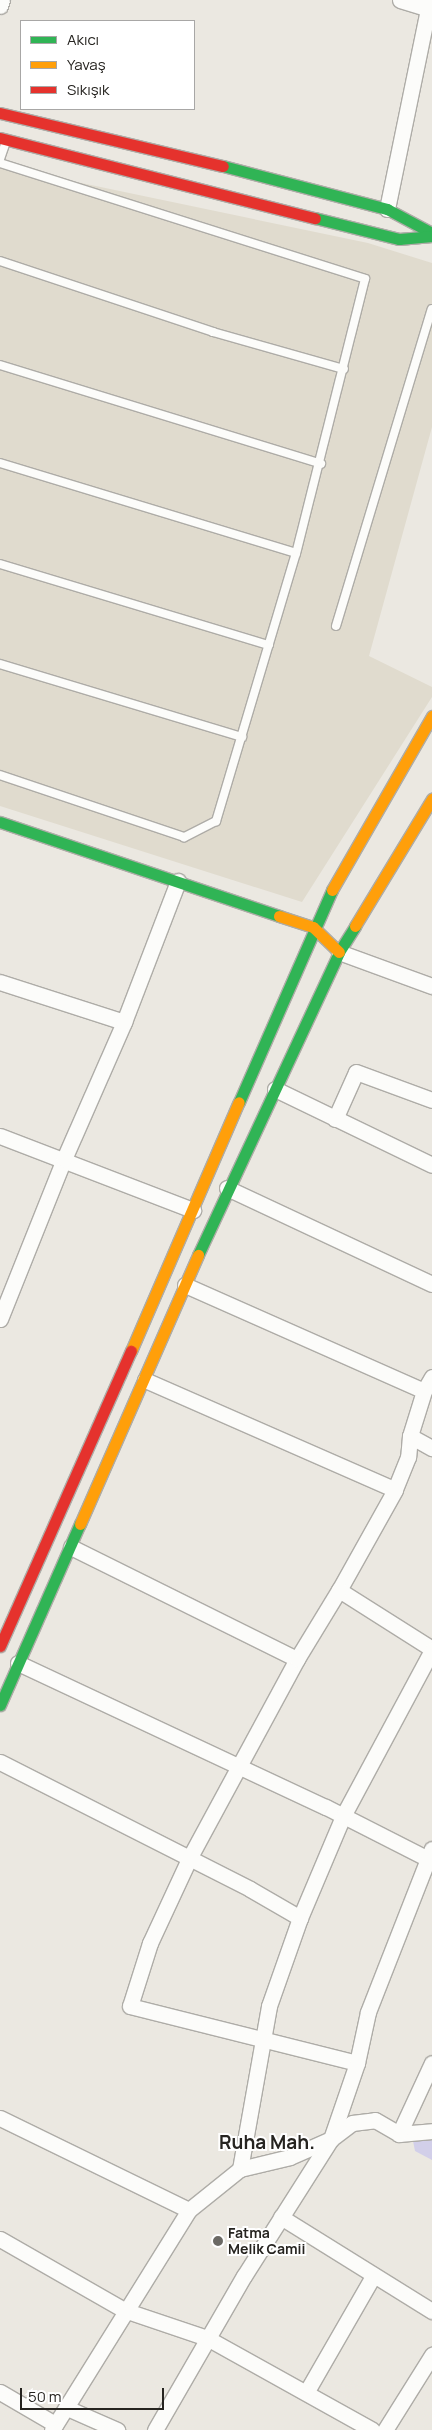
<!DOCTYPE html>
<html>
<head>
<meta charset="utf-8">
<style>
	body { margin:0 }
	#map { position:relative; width:432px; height:2430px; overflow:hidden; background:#ebe8e1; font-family:Manrope,sans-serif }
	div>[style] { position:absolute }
	.built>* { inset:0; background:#e0dbce }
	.green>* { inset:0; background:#d2cfe9 }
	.roads { filter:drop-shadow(1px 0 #aeaca7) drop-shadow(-1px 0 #aeaca7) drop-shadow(0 1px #aeaca7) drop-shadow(0 -1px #aeaca7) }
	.lane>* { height:8px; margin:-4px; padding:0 4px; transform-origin:4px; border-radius:4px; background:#fcfcfa }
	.street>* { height:15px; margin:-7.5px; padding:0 7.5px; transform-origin:7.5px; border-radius:7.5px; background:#fcfcfa }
	.fast>* { height:11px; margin:-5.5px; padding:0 5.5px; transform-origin:5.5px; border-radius:5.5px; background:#30b455 }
	.slow>* { height:11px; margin:-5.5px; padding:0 5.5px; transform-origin:5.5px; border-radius:5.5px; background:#ff9f0a }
	.jam>* { height:11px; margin:-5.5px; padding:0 5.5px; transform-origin:5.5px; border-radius:5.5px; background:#e5322d }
	.dots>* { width:14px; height:14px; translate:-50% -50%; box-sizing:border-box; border:2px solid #fff; border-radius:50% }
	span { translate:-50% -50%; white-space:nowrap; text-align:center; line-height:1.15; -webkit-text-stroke:4px #fff; paint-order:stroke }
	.poi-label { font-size:14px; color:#262420; font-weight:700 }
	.left { translate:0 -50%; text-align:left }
	.district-label { font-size:19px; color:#262420; font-weight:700 }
	.legend { position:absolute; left:20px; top:20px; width:175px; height:90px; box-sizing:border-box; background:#fff; border:1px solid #a8a7a6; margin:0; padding:6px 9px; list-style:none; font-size:15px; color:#262420 }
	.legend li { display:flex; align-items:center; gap:10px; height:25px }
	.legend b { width:25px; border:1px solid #a8a7a6 }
	.scale { position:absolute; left:20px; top:2388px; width:144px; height:22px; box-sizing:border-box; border:2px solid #262420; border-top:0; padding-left:6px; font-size:15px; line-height:18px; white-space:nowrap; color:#262420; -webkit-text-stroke:4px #fff; paint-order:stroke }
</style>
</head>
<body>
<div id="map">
	<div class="built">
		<div style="clip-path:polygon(0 166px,368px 243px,432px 263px,432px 427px,369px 656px,432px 687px,432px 697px,302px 902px,0 806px)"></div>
	</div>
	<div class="green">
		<div style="clip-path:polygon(432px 2133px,432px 2160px,415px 2151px,413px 2141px)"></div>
	</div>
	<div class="roads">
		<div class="lane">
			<div style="left:0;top:159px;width:18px;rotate:-71deg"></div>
			<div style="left:0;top:163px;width:383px;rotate:17.6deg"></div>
			<div style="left:365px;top:279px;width:283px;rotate:104.1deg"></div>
			<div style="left:296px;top:553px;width:280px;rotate:106.6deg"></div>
			<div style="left:216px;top:821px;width:36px;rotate:153deg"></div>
			<div style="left:184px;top:837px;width:194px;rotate:-161.4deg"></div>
			<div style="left:0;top:261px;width:225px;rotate:18.4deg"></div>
			<div style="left:213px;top:332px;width:136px;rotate:15.8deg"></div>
			<div style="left:0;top:365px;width:336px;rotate:17.1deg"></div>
			<div style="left:0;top:463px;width:309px;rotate:16.9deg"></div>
			<div style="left:0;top:564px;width:281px;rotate:16.8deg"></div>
			<div style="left:336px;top:626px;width:331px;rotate:-73.2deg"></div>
			<div style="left:0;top:664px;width:253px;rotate:16.8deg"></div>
		</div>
		<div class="street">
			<div style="left:400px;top:0;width:30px;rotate:17deg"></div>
			<div style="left:0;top:6px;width:6px;rotate:-72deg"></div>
			<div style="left:387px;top:209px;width:213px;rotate:-78.4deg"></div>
			<div style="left:339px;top:952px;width:99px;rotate:20.1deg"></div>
			<div style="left:0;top:982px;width:130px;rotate:17.9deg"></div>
			<div style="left:275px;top:1089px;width:174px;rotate:25.8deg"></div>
			<div style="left:335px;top:1119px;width:51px;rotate:-65.9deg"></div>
			<div style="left:356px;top:1072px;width:81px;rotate:20.2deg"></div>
			<div style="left:0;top:1136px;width:207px;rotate:21deg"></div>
			<div style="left:227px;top:1188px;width:226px;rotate:25.1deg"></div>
			<div style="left:185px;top:1285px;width:261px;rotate:23.9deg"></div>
			<div style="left:0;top:1319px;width:172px;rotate:-68.2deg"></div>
			<div style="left:64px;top:1159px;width:150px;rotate:-66.3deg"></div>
			<div style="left:124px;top:1022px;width:151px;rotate:-69deg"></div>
			<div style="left:432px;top:1377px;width:16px;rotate:120deg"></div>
			<div style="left:424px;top:1391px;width:47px;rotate:107.3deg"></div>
			<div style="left:410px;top:1436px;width:21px;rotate:95deg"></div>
			<div style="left:408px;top:1457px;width:35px;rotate:112deg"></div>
			<div style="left:395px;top:1490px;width:115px;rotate:119.2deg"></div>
			<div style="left:339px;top:1590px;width:110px;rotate:32.4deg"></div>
			<div style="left:145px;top:1380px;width:273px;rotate:23.7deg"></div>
			<div style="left:410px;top:1436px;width:25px;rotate:29deg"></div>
			<div style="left:71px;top:1547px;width:252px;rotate:26.4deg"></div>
			<div style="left:297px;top:1659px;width:227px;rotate:118.4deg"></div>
			<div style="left:189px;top:1859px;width:93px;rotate:114.9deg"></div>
			<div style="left:150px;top:1943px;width:66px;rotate:107.6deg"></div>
			<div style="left:130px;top:2006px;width:234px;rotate:14.1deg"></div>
			<div style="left:297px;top:1659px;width:81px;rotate:-58.7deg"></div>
			<div style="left:18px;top:1663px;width:340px;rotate:25.1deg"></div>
			<div style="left:326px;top:1807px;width:119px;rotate:27deg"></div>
			<div style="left:0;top:1762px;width:280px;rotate:26.9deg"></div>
			<div style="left:250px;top:1889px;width:58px;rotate:30.1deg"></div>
			<div style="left:0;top:2118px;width:210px;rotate:26deg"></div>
			<div style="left:189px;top:2210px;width:65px;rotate:-38.8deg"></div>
			<div style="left:240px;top:2169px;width:51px;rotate:-13.5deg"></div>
			<div style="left:290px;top:2157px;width:45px;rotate:-23.7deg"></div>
			<div style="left:331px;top:2139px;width:26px;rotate:-37deg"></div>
			<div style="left:352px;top:2123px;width:23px;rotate:-7deg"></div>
			<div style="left:375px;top:2120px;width:28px;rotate:30deg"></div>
			<div style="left:399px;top:2134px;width:33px;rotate:-5deg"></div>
			<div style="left:399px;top:2134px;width:78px;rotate:-65.1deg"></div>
			<div style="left:240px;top:2169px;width:166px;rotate:-79.9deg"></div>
			<div style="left:269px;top:2006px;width:93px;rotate:-70.6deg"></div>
			<div style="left:300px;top:1918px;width:111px;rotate:-67.1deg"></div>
			<div style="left:343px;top:1816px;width:188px;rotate:-61.8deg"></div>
			<div style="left:281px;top:2217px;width:178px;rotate:31.9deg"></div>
			<div style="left:0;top:2239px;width:143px;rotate:29.8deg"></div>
			<div style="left:124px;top:2310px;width:88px;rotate:18.6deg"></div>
			<div style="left:207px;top:2338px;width:189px;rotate:29.1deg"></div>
			<div style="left:307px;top:2391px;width:133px;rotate:-60.1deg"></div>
			<div style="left:0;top:2392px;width:64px;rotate:30.2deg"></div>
			<div style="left:67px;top:2408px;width:55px;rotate:23.7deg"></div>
			<div style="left:52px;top:2430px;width:259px;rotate:-58.1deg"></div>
			<div style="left:155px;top:2430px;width:178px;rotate:-60deg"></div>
			<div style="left:244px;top:2276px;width:162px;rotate:-57.6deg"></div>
			<div style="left:331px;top:2139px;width:80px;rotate:-71.1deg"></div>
			<div style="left:357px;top:2063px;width:52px;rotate:-77.8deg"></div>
			<div style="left:368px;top:2012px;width:175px;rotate:-68.6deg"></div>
			<div style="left:385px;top:2430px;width:89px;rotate:-57.9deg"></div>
		</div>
		<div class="fast">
			<div style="left:223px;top:166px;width:170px;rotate:14.7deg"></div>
			<div style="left:387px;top:209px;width:51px;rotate:28.1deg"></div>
			<div style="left:315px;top:218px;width:87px;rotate:14deg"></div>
			<div style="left:399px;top:239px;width:33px;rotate:-5deg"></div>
			<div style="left:0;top:822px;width:294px;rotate:18.6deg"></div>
			<div style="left:239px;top:1102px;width:232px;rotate:-66.3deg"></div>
			<div style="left:198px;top:1255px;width:334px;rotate:-65deg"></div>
			<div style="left:339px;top:952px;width:31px;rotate:-58deg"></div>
			<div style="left:0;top:1705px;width:198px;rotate:-66.2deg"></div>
		</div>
		<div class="slow">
			<div style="left:332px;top:890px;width:201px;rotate:-60.1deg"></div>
			<div style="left:279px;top:916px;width:36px;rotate:18deg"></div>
			<div style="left:313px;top:927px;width:36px;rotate:44deg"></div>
			<div style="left:355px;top:926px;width:149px;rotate:-58.8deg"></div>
			<div style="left:131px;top:1351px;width:271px;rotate:-66.6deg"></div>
			<div style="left:80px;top:1524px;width:294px;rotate:-66.3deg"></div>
		</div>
		<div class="jam">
			<div style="left:0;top:113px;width:229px;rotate:13.4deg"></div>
			<div style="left:0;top:138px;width:325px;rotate:14.3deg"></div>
			<div style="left:0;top:1646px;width:323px;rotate:-66.1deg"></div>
		</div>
	</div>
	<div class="dots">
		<div style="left:218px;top:2241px;background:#6b6964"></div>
	</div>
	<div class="poi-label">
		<span class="left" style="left:228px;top:2241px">Fatma<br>Melik Camii</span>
	</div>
	<div class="district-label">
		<span style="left:267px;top:2143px">Ruha Mah.</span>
	</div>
	<ul class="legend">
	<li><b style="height:6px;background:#30b455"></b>Akıcı</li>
	<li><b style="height:6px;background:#ff9f0a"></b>Yavaş</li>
	<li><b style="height:6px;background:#e5322d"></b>Sıkışık</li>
	</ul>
	<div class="scale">50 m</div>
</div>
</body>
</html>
